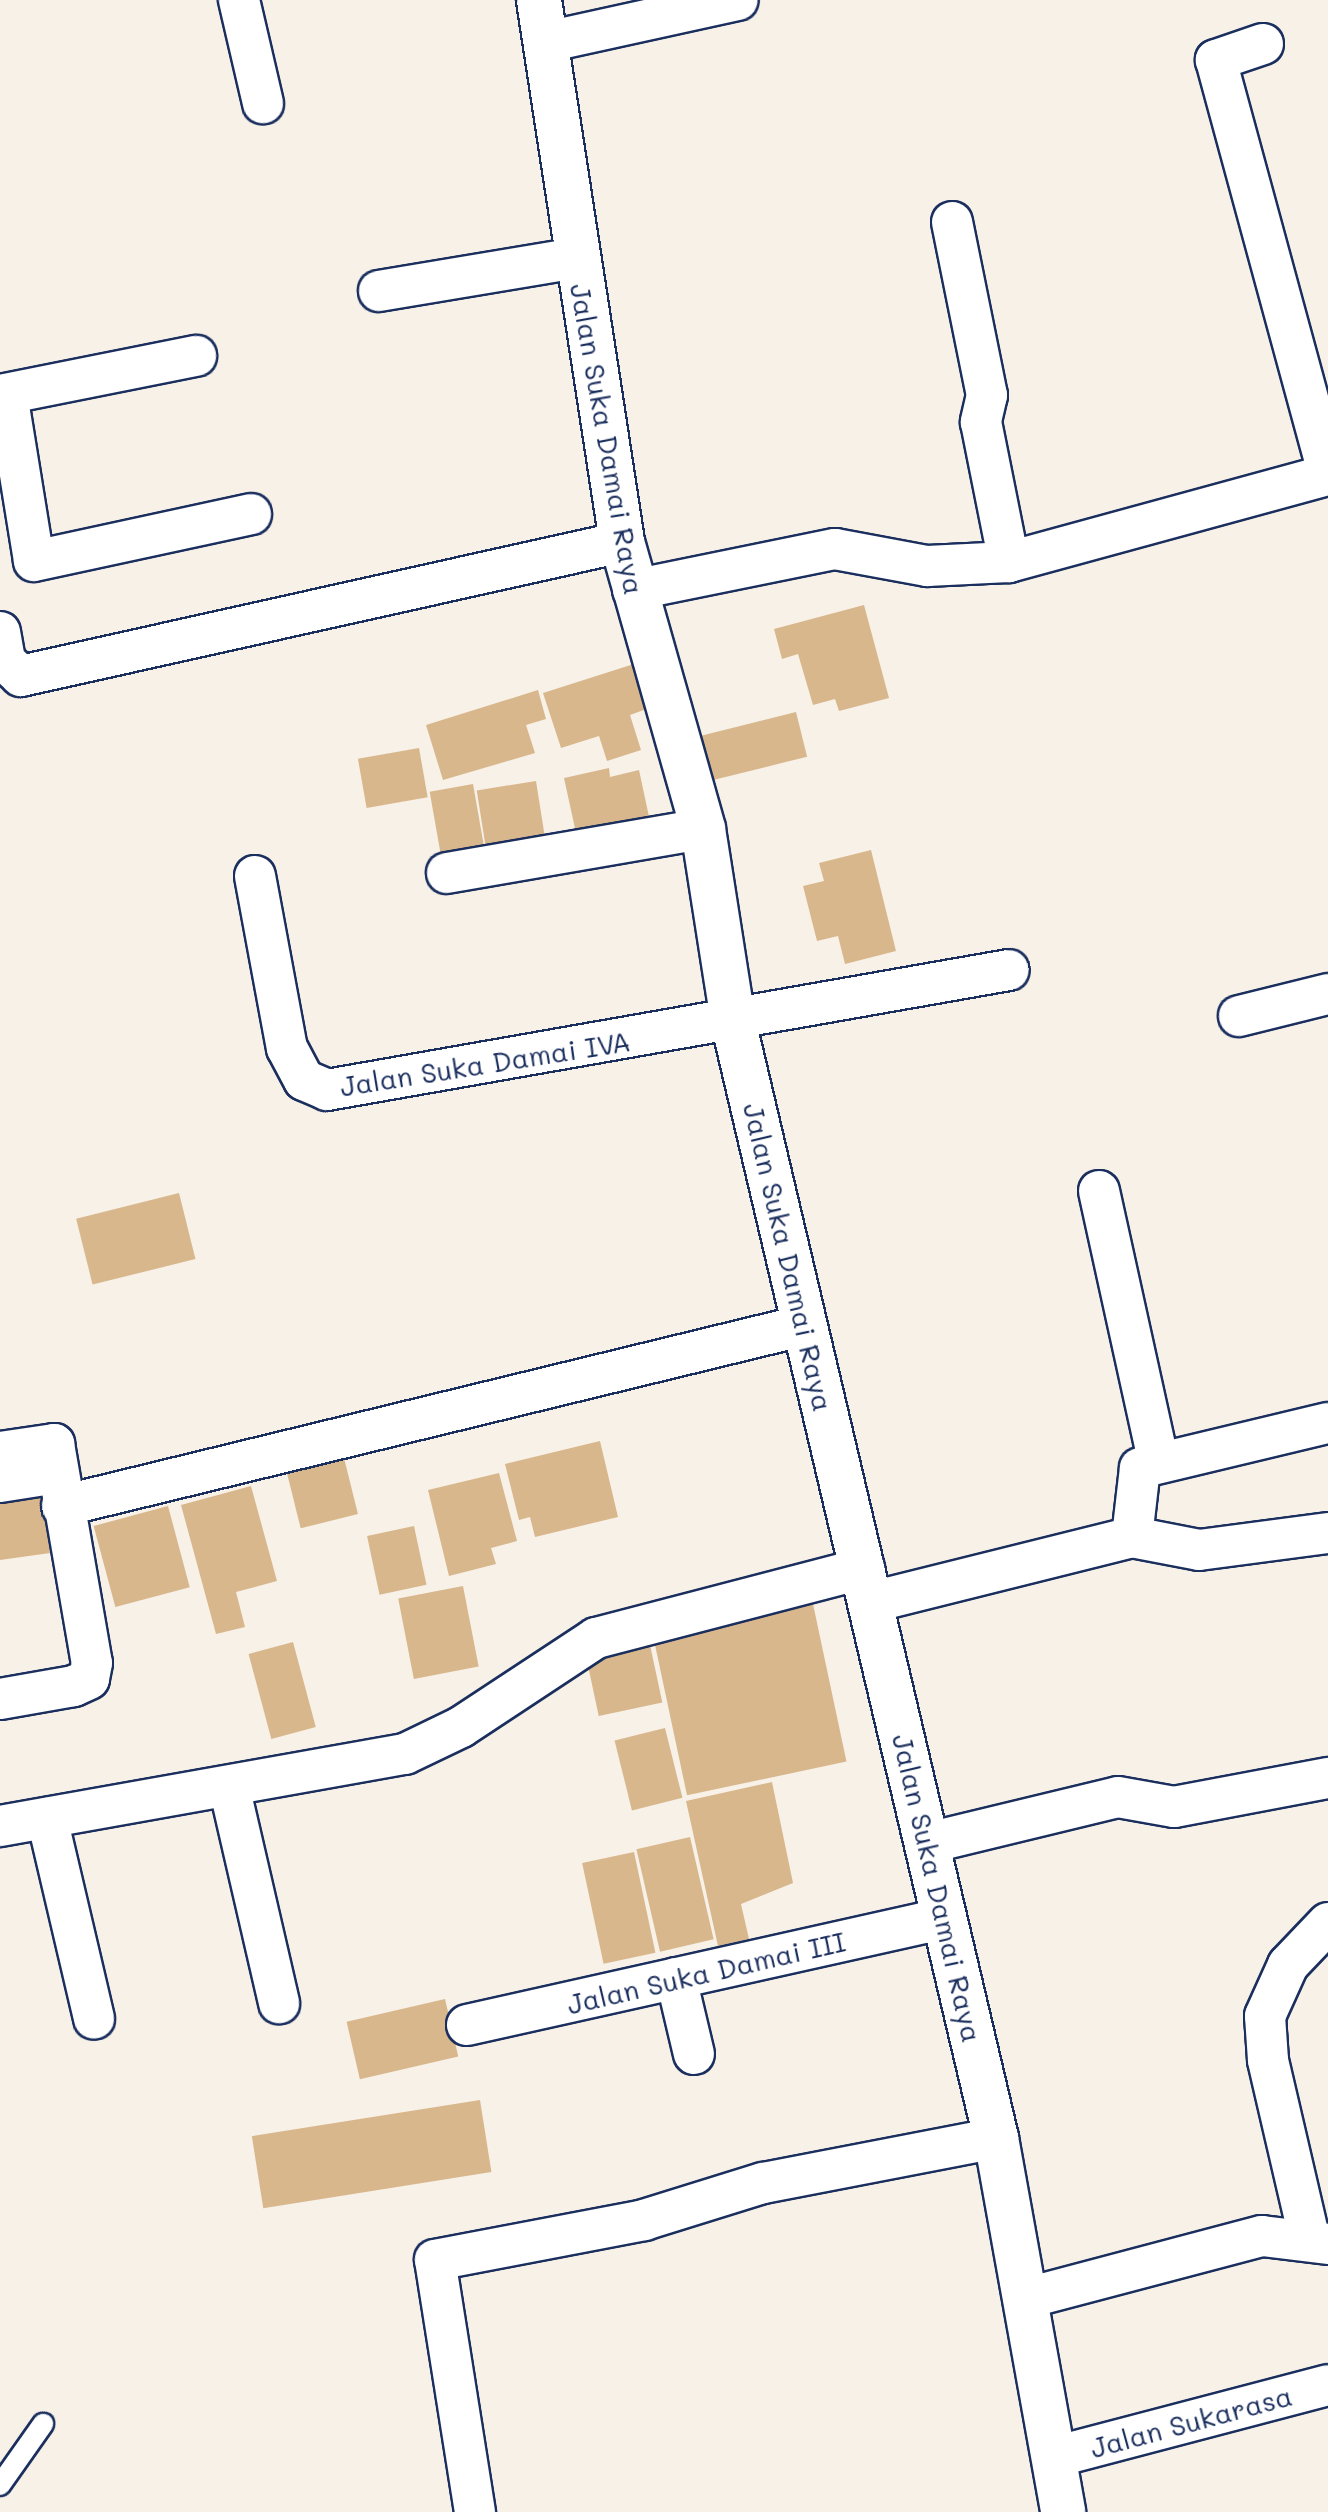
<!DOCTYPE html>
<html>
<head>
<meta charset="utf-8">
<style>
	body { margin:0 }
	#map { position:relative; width:1328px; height:2512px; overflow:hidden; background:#f7f1e8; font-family:Mali,sans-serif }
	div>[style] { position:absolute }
	.building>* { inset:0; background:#d9b78c; transform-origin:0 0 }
	.roads { filter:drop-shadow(2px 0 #1b2f5e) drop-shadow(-2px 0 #1b2f5e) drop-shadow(0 2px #1b2f5e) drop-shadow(0 -2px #1b2f5e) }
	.lane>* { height:20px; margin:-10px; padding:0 10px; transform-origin:10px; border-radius:10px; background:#fff }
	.street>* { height:40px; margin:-20px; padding:0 20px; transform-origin:20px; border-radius:20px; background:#fff }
	.secondary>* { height:44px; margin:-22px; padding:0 22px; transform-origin:22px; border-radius:22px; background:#fff }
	span { translate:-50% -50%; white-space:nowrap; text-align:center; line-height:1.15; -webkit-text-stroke:8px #fff; paint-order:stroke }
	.street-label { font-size:28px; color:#1b2f5e }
</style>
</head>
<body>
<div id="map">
	<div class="building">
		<div style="clip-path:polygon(864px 605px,889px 698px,839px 711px,835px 699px,813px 705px,798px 654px,782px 659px,774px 629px)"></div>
		<div style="clip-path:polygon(637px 663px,652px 707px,630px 715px,641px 750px,607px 761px,599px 736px,561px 748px,543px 693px)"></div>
		<div style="clip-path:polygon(538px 690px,546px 719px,526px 725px,535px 753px,443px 780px,426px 725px)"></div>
		<div style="left:796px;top:712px;width:46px;height:105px;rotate:76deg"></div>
		<div style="left:419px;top:748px;width:50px;height:62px;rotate:80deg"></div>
		<div style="clip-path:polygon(609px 768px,610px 777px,639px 770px,651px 826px,578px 842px,564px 778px)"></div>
		<div style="left:536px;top:781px;width:71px;height:60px;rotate:81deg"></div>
		<div style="left:473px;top:784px;width:73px;height:44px;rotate:80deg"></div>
		<div style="clip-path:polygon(871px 850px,896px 951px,845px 964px,838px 936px,817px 941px,803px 886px,824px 881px,819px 863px)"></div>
		<div style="left:179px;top:1193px;width:68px;height:106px;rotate:76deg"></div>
		<div style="clip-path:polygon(600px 1441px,618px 1517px,535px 1537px,530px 1517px,519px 1520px,505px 1464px)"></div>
		<div style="left:342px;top:1450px;width:66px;height:59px;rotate:76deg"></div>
		<div style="clip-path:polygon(499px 1473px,517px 1541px,491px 1548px,496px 1564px,449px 1576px,428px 1490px)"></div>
		<div style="clip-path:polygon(40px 1483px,50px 1553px,0 1560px,0 1489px)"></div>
		<div style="clip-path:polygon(251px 1486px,277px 1581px,236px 1592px,245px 1627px,216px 1634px,181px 1505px)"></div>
		<div style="left:168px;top:1506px;width:84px;height:77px;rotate:75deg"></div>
		<div style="left:414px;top:1526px;width:60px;height:48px;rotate:78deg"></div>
		<div style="left:463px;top:1586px;width:82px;height:66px;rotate:79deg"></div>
		<div style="left:813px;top:1604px;width:161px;height:163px;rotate:78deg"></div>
		<div style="left:649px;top:1640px;width:64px;height:65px;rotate:78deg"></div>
		<div style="left:293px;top:1642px;width:88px;height:46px;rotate:75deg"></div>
		<div style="left:665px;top:1728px;width:72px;height:52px;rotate:76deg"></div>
		<div style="clip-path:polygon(772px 1782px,793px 1883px,741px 1904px,749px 1939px,718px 1946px,686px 1801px)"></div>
		<div style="left:690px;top:1837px;width:105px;height:55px;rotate:77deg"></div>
		<div style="left:634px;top:1852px;width:103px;height:53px;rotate:78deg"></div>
		<div style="left:445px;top:1999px;width:59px;height:101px;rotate:77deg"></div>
		<div style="left:480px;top:2100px;width:73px;height:231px;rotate:81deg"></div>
	</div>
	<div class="roads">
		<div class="lane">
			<div style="left:0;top:2485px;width:75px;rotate:-54.8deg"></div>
		</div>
		<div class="street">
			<div style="left:239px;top:0;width:106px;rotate:76.9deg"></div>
			<div style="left:551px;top:41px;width:191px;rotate:-12.4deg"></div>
			<div style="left:1263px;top:44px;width:50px;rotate:161.2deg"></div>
			<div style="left:1216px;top:60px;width:428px;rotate:74.8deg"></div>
			<div style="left:952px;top:222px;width:177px;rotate:78.6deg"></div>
			<div style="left:987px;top:395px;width:28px;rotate:103deg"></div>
			<div style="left:981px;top:422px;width:143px;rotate:78.7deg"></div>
			<div style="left:379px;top:291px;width:200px;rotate:-9.5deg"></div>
			<div style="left:7px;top:394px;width:169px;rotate:80.8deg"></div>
			<div style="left:34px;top:561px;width:222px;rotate:-12.2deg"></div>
			<div style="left:0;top:395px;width:200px;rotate:-11.3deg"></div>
			<div style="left:633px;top:590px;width:206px;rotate:-11.5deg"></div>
			<div style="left:835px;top:549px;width:94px;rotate:10.5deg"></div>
			<div style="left:927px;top:566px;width:82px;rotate:-2.8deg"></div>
			<div style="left:1009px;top:562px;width:331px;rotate:-15.3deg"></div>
			<div style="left:0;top:632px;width:29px;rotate:80deg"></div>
			<div style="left:5px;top:661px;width:22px;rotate:43deg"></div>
			<div style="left:21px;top:676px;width:616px;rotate:-12.57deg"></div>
			<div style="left:447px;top:873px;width:260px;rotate:-9.8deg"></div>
			<div style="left:255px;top:876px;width:175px;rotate:79.5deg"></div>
			<div style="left:287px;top:1048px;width:36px;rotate:62deg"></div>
			<div style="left:304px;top:1080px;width:25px;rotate:23deg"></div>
			<div style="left:327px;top:1090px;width:692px;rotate:-9.98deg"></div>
			<div style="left:1239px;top:1016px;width:92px;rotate:-13.9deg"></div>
			<div style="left:1099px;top:1191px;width:275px;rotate:77.6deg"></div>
			<div style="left:0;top:1452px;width:55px;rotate:-8.4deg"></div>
			<div style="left:54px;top:1444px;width:222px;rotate:80.2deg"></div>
			<div style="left:92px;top:1663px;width:16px;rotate:101deg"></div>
			<div style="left:89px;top:1679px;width:17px;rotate:155deg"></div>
			<div style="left:74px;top:1686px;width:75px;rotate:170deg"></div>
			<div style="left:0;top:1482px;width:58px;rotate:-9deg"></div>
			<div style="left:62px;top:1506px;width:765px;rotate:-13.69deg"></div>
			<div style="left:1132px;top:1537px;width:69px;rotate:-83.4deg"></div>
			<div style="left:1140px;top:1468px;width:193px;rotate:-13.5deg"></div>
			<div style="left:872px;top:1602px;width:268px;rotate:-14deg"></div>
			<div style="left:1132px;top:1537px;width:68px;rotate:11deg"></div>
			<div style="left:1199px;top:1550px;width:130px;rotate:-7.5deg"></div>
			<div style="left:229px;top:1786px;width:223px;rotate:77deg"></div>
			<div style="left:47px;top:1818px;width:206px;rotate:76.8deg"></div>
			<div style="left:0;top:1826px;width:411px;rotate:-10.1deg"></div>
			<div style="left:405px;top:1754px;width:62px;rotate:-25.7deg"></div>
			<div style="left:461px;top:1727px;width:162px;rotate:-33.4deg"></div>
			<div style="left:596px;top:1638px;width:277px;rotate:-14.6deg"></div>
			<div style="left:928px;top:1843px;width:195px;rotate:-13.6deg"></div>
			<div style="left:1118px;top:1797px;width:57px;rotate:10.1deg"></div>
			<div style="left:1174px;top:1807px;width:157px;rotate:-10.7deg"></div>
			<div style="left:676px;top:1978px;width:78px;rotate:76.7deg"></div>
			<div style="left:467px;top:2025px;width:490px;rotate:-12.6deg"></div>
			<div style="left:1310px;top:2241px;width:186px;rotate:-103.1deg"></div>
			<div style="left:1268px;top:2060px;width:44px;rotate:-93.9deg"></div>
			<div style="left:1265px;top:2016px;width:56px;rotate:-65.7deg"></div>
			<div style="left:1288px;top:1965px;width:58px;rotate:-46.4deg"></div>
			<div style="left:1027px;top:2298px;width:243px;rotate:-14.8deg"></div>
			<div style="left:1262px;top:2236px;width:66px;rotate:6.9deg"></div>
			<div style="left:1054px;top:2457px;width:283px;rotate:-14.7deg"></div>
			<div style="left:475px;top:2512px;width:255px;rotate:-99deg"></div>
			<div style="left:435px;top:2260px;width:213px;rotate:-10.8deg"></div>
			<div style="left:644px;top:2220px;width:125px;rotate:-17.3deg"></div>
			<div style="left:763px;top:2183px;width:237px;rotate:-10.9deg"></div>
		</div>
		<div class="secondary">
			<div style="left:539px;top:0;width:548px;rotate:81.29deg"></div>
			<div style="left:622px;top:542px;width:298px;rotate:74.2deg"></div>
			<div style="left:703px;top:829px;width:194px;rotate:81.1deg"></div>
			<div style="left:733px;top:1021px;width:1148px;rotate:76.75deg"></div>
			<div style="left:996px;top:2138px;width:380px;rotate:79.8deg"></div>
		</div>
	</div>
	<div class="street-label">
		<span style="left:608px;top:439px;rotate:80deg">Jalan Suka Damai Raya</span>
		<span style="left:485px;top:1063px;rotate:-9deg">Jalan Suka Damai IVA</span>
		<span style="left:789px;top:1257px;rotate:77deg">Jalan Suka Damai Raya</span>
		<span style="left:938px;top:1888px;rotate:77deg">Jalan Suka Damai Raya</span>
		<span style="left:706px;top:1972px;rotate:-13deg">Jalan Suka Damai III</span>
		<span style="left:1191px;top:2421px;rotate:-15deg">Jalan Sukarasa</span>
	</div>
</div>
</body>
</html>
